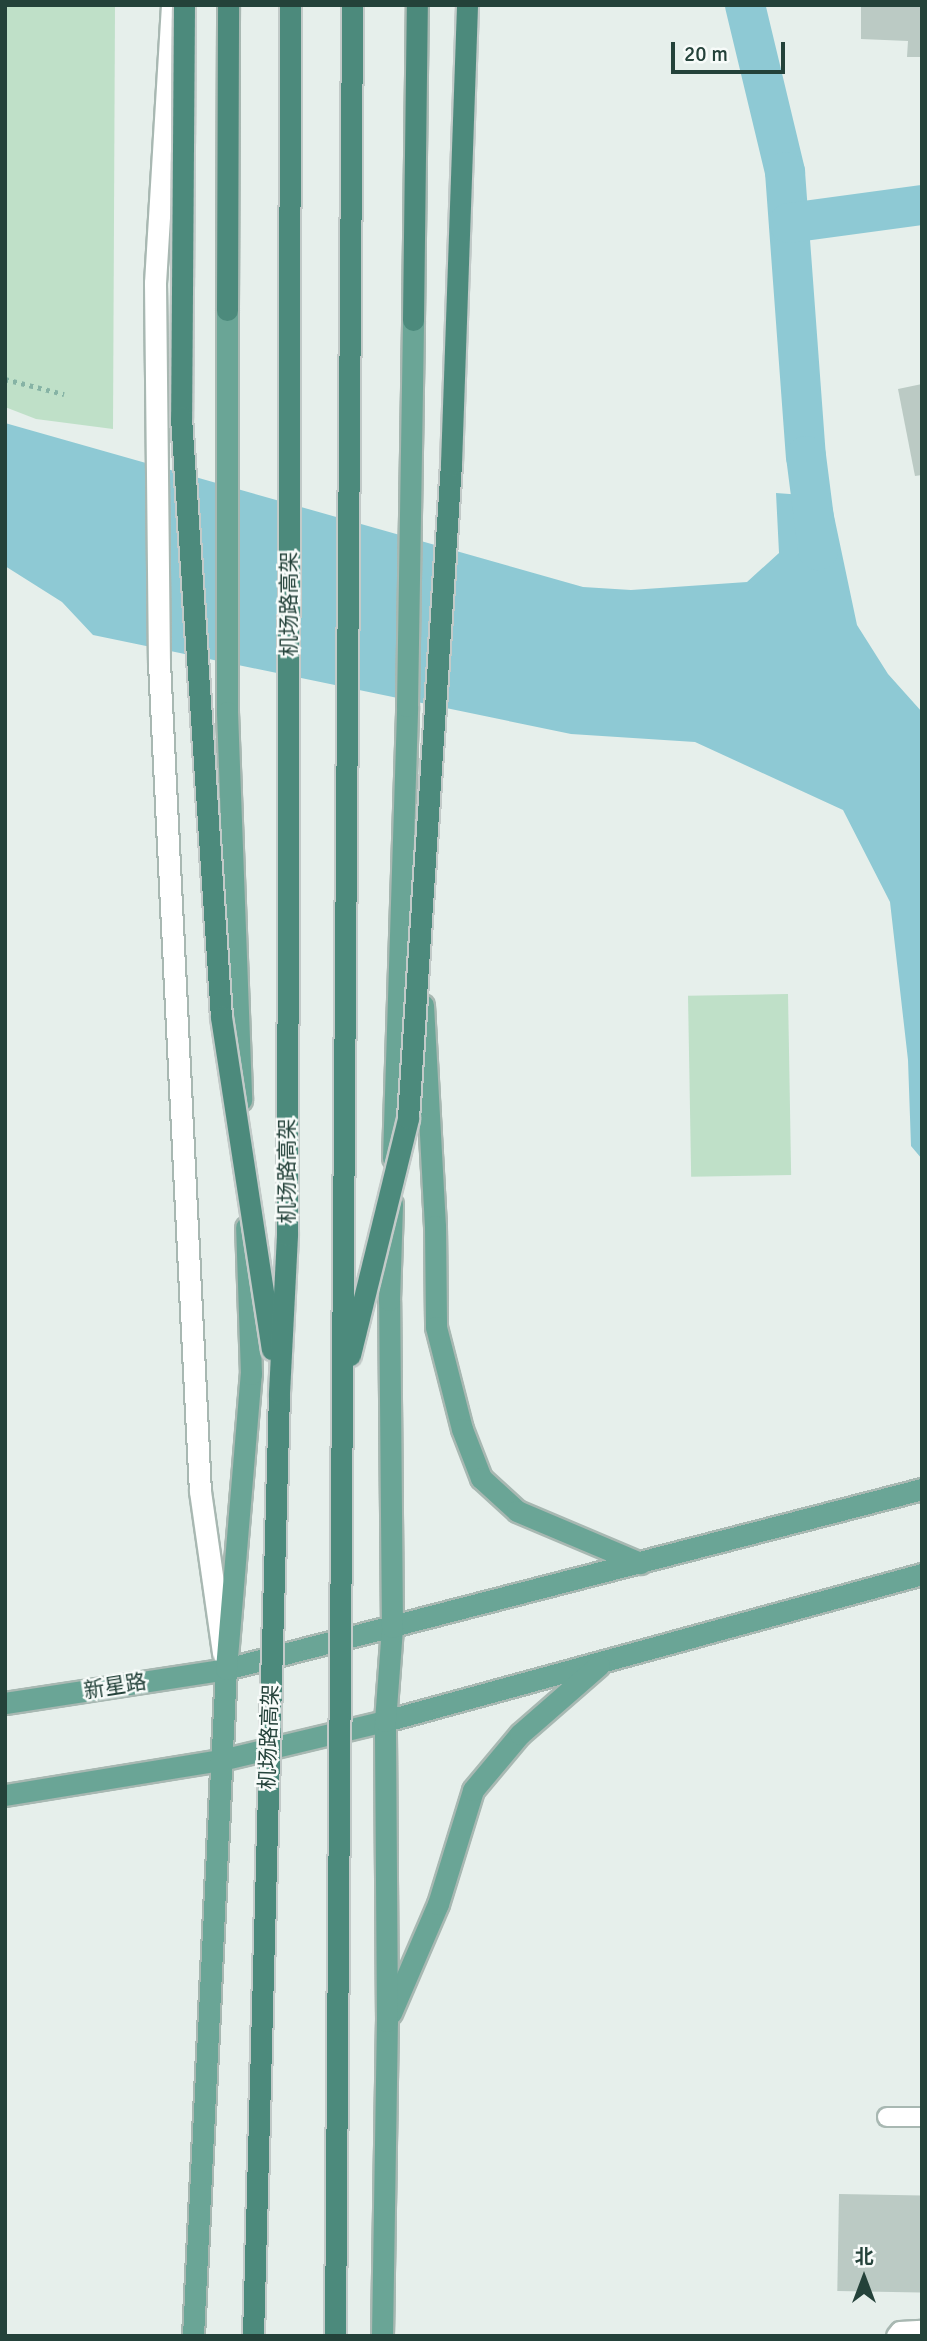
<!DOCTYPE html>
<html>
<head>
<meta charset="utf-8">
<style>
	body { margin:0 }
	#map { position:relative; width:927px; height:2341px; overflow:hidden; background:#e6efeb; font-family:Signika,"Noto Sans SC",sans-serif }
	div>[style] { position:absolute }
	.green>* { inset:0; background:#bfe0c8; transform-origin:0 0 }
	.water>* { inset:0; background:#8ec9d4 }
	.canal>* { height:40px; margin:-20px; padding:0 20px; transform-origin:20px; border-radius:20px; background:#8ec9d4 }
	.building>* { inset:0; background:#bbcac4; transform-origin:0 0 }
	.path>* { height:4.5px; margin-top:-2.25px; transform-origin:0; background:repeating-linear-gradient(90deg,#86b3a5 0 3.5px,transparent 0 8.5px) }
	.roads { filter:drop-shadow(2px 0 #a8b8b2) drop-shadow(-2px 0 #a8b8b2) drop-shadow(0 2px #a8b8b2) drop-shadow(0 -2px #a8b8b2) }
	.service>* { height:18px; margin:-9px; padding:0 9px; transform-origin:9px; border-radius:9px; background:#fff }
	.secondary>* { height:21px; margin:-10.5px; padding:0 10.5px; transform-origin:10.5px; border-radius:10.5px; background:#fff }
	.primary>* { height:21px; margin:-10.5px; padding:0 10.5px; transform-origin:10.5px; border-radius:10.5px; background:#6aa596 }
	.trunk>* { height:21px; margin:-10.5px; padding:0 10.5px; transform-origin:10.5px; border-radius:10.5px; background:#4c8a7c }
	.bridges { filter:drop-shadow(2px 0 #c2cac8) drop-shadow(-2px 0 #c2cac8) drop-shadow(0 2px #c2cac8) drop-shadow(0 -2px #c2cac8) }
	.trunk-bridge>* { height:21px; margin:-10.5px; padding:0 10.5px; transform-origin:10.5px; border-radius:10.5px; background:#4c8a7c }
	span { translate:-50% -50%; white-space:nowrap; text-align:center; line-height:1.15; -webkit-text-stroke:5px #f7fbf9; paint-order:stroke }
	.street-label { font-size:21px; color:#24423a }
	.frame { position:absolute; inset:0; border:7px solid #24423a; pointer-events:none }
	.north { position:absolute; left:829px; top:2243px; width:70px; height:70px; -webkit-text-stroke:5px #f7fbf9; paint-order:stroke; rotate:0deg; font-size:19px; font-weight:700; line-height:28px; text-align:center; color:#24423a }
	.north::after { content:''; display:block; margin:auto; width:24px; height:32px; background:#24423a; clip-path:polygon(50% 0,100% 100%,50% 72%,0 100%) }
	.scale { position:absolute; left:671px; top:42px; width:114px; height:32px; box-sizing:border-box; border:4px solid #24423a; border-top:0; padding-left:9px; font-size:21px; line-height:24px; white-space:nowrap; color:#24423a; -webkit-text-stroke:5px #f7fbf9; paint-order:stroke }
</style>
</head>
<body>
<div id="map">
	<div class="green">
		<div style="clip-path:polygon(5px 5px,115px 5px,113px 429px,36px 419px,5px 407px)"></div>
		<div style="left:788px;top:994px;width:181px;height:100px;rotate:89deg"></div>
	</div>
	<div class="water">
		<div style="clip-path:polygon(5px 423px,583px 587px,631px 590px,747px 582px,779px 553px,776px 493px,830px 497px,857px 625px,888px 674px,922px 712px,922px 1159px,911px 1146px,908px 1060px,890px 902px,843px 810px,695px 742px,571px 734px,93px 635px,62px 602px,5px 566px)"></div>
	</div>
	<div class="canal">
		<div style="left:745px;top:5px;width:172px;rotate:76.5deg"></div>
		<div style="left:785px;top:172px;width:285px;rotate:85.8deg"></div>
		<div style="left:806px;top:456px;width:95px;rotate:82.7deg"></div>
		<div style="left:789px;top:223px;width:134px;rotate:-7.7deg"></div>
	</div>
	<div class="building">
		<div style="clip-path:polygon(861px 5px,922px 5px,922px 57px,907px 57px,908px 41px,861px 39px)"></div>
		<div style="clip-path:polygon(922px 384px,922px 475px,915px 476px,898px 389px)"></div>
		<div style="left:839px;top:2194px;width:83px;height:97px;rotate:1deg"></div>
	</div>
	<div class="path">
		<div style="left:5px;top:379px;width:61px;rotate:14.3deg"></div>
	</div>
	<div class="roads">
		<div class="service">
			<div style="left:887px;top:2117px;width:35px"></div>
			<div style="left:896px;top:2336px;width:6px;rotate:-51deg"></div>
			<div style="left:900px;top:2331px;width:22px;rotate:-3deg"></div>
		</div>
		<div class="secondary">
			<div style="left:172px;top:5px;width:279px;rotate:93.5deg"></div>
			<div style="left:155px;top:283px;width:380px;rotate:89.4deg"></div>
			<div style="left:159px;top:663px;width:829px;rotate:87.17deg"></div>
			<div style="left:200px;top:1491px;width:164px;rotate:81.9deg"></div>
		</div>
		<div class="primary">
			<div style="left:227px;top:310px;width:402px;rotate:90deg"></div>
			<div style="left:227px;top:712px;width:388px;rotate:87.9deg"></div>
			<div style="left:423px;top:1005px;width:221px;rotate:86.9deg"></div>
			<div style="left:435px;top:1226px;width:101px;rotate:89.4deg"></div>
			<div style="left:436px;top:1327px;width:105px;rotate:75.7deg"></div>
			<div style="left:462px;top:1429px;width:53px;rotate:68.8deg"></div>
			<div style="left:481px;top:1478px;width:49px;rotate:42.5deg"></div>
			<div style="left:517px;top:1511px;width:134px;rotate:22.9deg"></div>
			<div style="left:393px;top:1158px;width:452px;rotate:-88.2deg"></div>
			<div style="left:407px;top:706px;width:386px;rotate:-89.1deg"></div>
			<div style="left:5px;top:1703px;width:224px;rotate:-8.7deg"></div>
			<div style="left:226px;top:1669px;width:719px;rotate:-14.5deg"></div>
			<div style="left:5px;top:1795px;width:219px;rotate:-9.2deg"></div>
			<div style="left:221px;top:1760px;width:169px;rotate:-13.4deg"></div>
			<div style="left:385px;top:1721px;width:557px;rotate:-15.31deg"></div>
			<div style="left:391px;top:2013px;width:119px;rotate:-66.7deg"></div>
			<div style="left:438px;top:1904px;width:119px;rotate:-72.9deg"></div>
			<div style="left:473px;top:1790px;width:73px;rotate:-50deg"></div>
			<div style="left:520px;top:1734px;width:105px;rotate:-41.1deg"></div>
			<div style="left:193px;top:2336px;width:668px;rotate:-87.17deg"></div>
			<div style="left:226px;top:1669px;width:296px;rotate:-85.2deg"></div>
			<div style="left:251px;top:1374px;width:147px;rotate:-91.9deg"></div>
			<div style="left:382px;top:2336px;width:315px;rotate:-89.1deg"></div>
			<div style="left:387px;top:2021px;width:300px;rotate:-90.4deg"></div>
			<div style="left:385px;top:1721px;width:94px;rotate:-85.7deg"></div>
			<div style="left:392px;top:1627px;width:327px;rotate:-90.5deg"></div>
			<div style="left:389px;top:1300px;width:96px;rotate:-88.2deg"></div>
		</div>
		<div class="trunk">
			<div style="left:227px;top:310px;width:305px;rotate:-89.8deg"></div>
			<div style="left:413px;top:320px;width:315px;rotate:-89.3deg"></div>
		</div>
	</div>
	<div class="bridges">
		<div class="trunk-bridge">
			<div style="left:184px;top:5px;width:412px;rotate:90.4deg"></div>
			<div style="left:181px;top:417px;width:601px;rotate:86.19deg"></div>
			<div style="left:221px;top:1017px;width:336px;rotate:81.3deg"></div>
			<div style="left:350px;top:1355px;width:244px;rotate:-76.2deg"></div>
			<div style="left:408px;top:1118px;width:655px;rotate:-86.24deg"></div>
			<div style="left:451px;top:464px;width:459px;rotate:-88deg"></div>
			<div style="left:253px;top:2336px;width:943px;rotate:-88.42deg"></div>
			<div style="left:279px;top:1393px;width:158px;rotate:-87.1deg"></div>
			<div style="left:287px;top:1235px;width:1230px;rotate:-89.86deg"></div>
			<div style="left:335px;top:2336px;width:2331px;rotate:-89.58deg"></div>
		</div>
	</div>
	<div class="street-label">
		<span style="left:289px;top:604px;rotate:-90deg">机场路高架</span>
		<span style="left:287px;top:1171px;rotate:-90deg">机场路高架</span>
		<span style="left:115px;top:1686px;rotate:-9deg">新星路</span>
		<span style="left:269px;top:1737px;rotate:-88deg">机场路高架</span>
	</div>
	<div class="frame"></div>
	<div class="north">北</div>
	<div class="scale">20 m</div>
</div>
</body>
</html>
